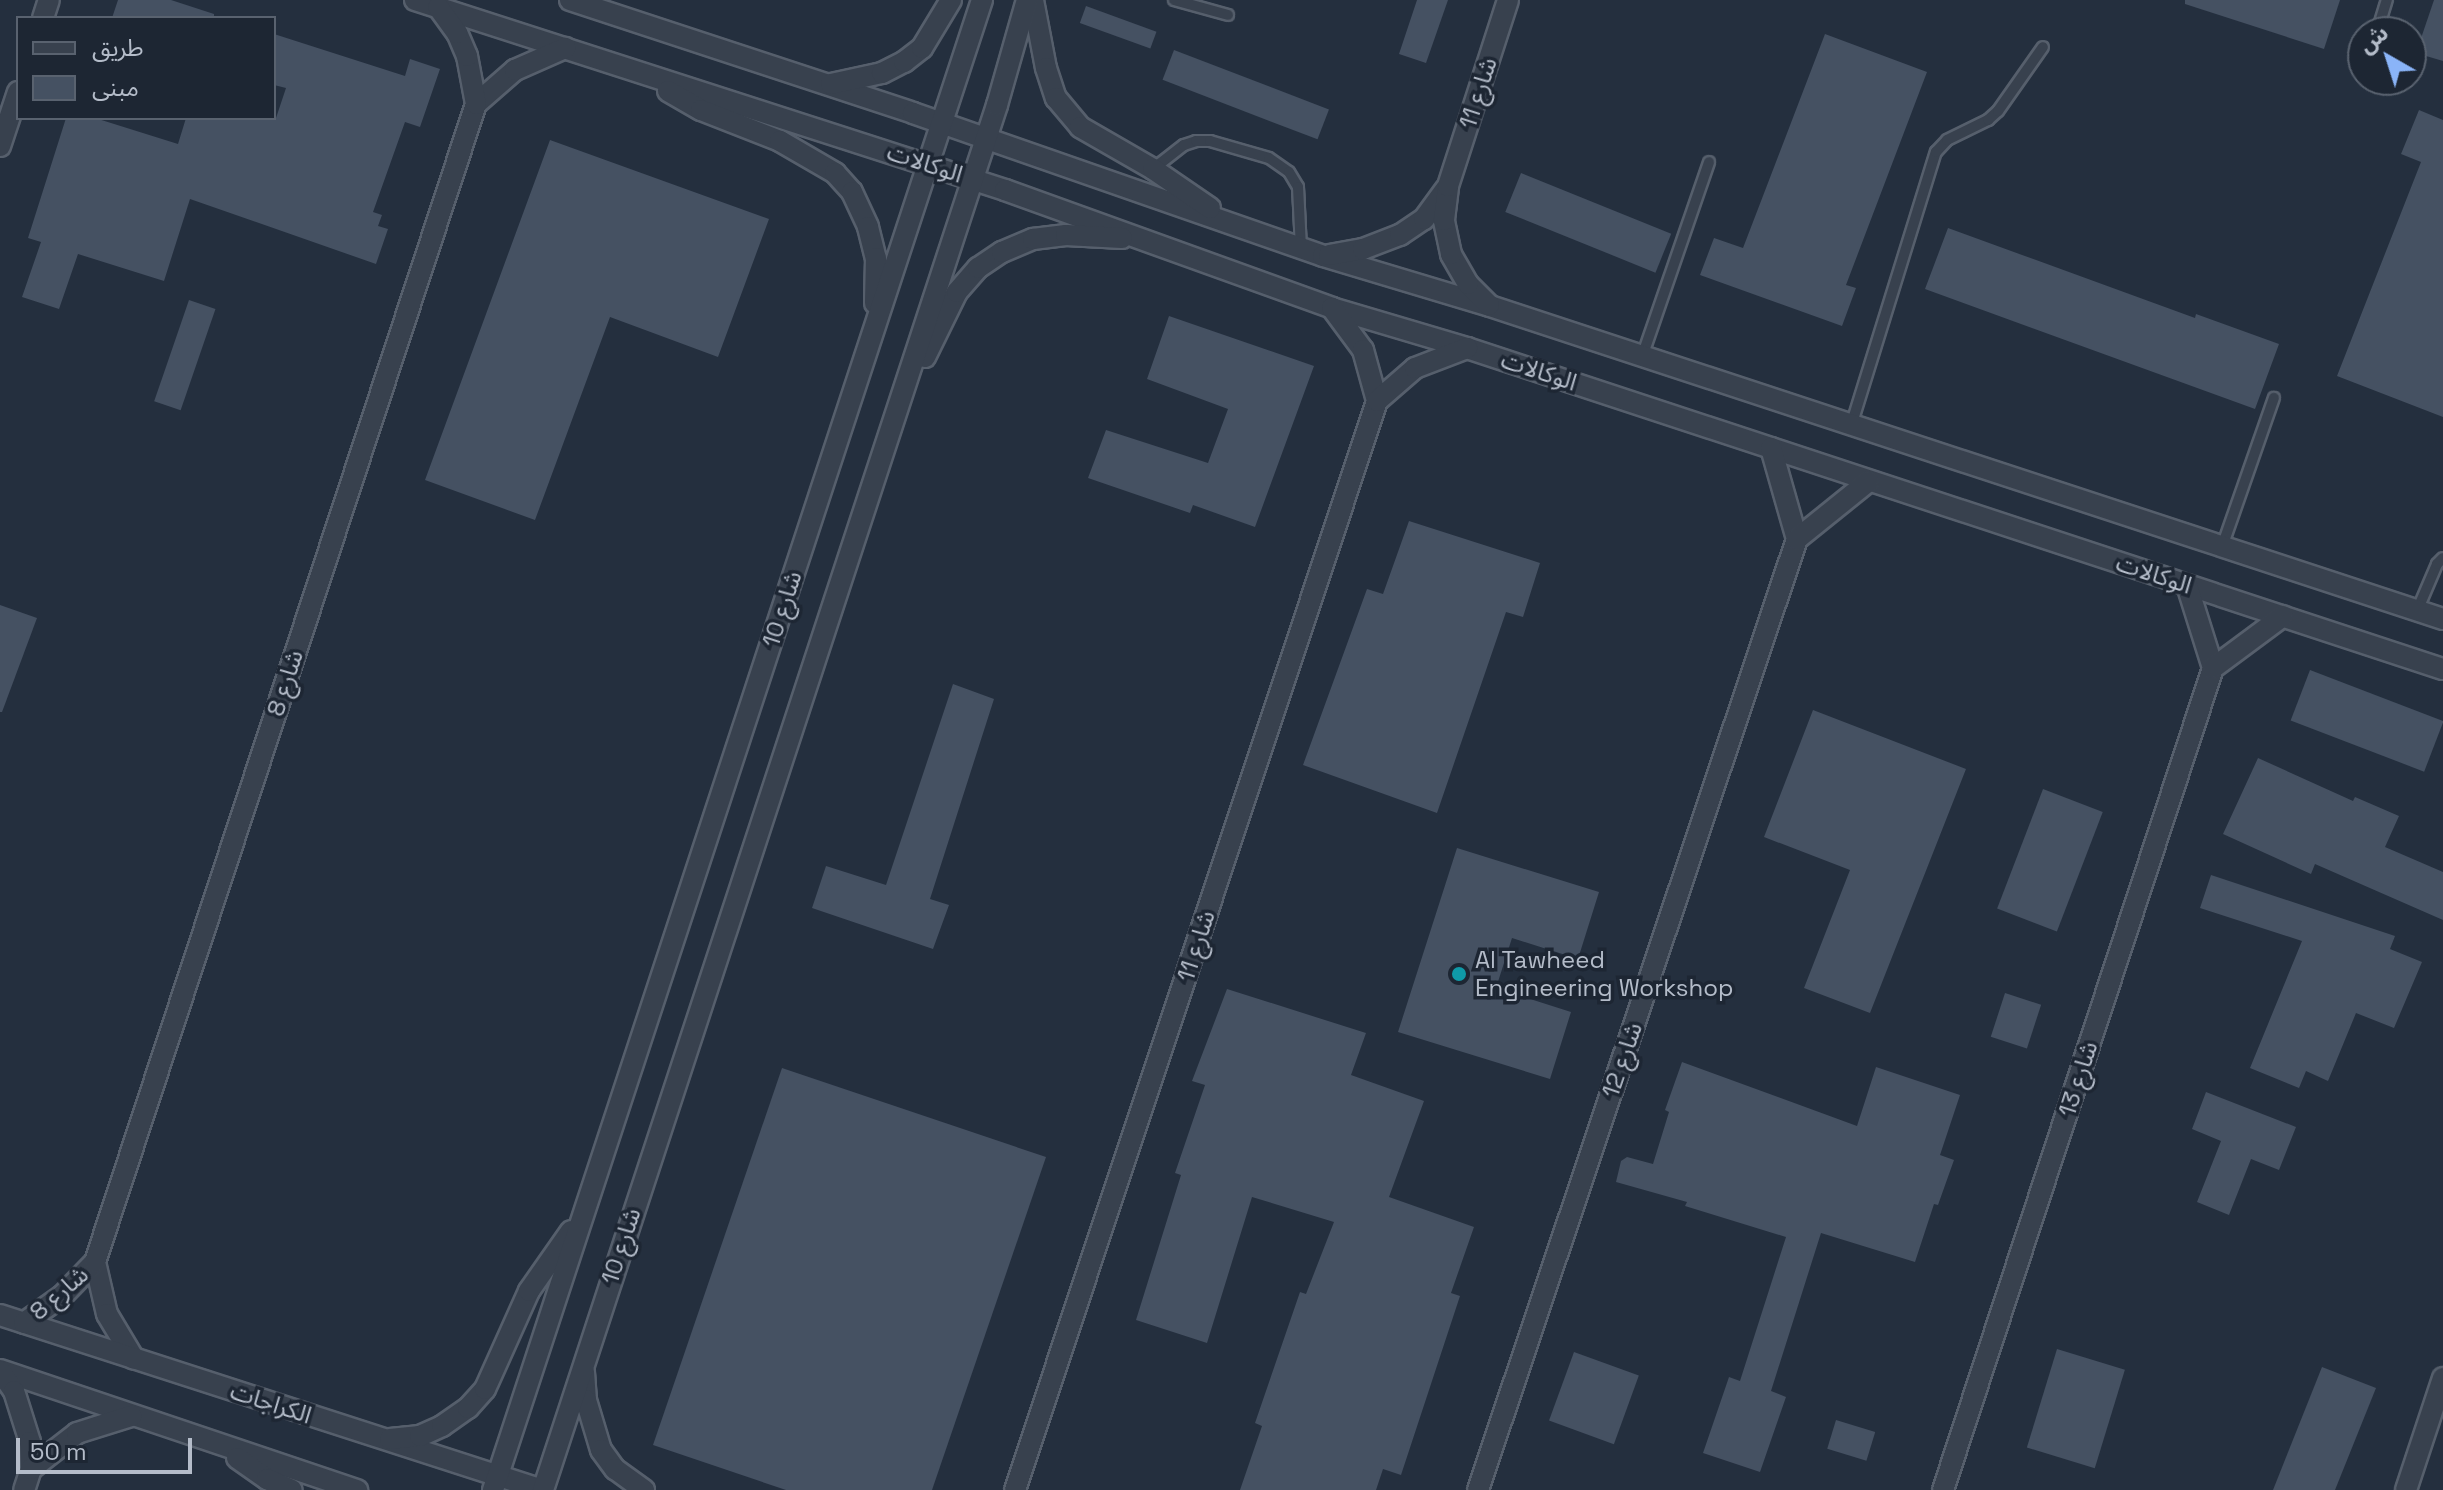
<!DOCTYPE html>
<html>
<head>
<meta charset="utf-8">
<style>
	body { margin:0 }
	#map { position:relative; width:2443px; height:1490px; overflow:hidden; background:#242f3e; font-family:"Space Grotesk","Noto Sans Arabic",sans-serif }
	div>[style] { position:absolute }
	.building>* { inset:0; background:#455162; transform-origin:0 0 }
	.roads { filter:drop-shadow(2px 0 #565f6c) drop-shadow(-2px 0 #565f6c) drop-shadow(0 2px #565f6c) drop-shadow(0 -2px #565f6c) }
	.lane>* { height:10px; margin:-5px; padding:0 5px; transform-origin:5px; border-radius:5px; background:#38414e }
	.street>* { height:20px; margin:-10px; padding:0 10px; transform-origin:10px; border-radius:10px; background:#38414e }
	.dots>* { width:22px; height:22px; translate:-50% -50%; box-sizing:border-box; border:4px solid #1d2633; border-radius:50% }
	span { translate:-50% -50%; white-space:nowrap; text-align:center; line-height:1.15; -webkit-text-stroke:7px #1d2633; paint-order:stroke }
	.street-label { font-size:24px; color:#b4bcc9 }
	.poi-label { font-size:24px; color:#b4bcc9 }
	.left { translate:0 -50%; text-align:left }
	.legend { position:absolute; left:16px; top:16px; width:260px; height:104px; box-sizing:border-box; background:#1d2633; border:2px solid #59626f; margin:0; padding:10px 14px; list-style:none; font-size:24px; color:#b4bcc9 }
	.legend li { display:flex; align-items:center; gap:16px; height:40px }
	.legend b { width:40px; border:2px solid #59626f }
	.north { position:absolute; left:2347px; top:16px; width:80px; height:80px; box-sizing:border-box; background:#1d2633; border:2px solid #59626f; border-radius:50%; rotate:321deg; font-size:22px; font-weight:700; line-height:32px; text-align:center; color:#b4bcc9 }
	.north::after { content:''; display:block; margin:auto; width:28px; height:36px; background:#8ab4f8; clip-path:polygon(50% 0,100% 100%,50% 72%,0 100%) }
	.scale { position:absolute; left:16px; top:1438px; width:176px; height:36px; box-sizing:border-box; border:4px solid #b4bcc9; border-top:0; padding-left:10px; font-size:24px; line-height:28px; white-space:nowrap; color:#b4bcc9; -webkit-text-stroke:6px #1d2633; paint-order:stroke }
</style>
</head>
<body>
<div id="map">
	<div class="building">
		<div style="clip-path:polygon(118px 0,171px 0,214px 14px,214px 18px,112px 18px)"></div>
		<div style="clip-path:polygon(1417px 0,1448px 0,1426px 63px,1399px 54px)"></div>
		<div style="clip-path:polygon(2185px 0,2340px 0,2324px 49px,2185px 4px)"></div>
		<div style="clip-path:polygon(2434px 0,2443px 0,2443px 61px,2416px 53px)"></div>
		<div style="left:1086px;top:6px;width:75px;height:18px;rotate:20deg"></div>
		<div style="clip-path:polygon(274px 34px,405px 76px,410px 59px,440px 69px,420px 127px,405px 122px,373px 212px,382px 215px,378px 226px,388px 229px,376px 264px,190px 199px,164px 281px,78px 254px,59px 309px,22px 297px,41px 242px,28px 238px,66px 118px,95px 118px,178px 144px,186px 118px,276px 118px,286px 88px,274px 85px)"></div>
		<div style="clip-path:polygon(1825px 34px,1927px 72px,1846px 285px,1856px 288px,1842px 326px,1700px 275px,1714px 238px,1743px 248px)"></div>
		<div style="left:1174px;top:50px;width:166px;height:32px;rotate:21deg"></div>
		<div style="clip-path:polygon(2419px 110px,2443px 120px,2443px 417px,2337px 376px,2421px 162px,2401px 154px)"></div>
		<div style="clip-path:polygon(550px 140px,769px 219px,718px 357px,610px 317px,535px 520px,425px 480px)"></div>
		<div style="left:1521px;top:173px;width:162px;height:42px;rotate:22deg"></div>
		<div style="clip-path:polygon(1948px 228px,2195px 318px,2196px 314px,2279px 344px,2255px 409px,1925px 289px)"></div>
		<div style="left:189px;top:300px;width:28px;height:107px;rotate:19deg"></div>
		<div style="clip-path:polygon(1169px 316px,1314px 366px,1255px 527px,1193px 505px,1190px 513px,1088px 478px,1106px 430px,1208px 463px,1228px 409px,1147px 379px)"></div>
		<div style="clip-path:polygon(1409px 521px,1540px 563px,1523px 617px,1506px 612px,1437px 813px,1303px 765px,1367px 589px,1383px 594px)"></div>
		<div style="clip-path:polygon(0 605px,37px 618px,2px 712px,0 712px)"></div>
		<div style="left:2310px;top:670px;width:143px;height:54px;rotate:21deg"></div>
		<div style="clip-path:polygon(953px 684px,994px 699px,930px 899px,949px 905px,933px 949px,812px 908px,826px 866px,886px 885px)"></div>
		<div style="clip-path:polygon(1813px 710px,1966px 769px,1870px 1013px,1804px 988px,1850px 870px,1764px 837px)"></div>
		<div style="clip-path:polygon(2258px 758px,2353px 801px,2355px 797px,2399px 816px,2385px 847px,2443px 872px,2443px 920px,2315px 864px,2311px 874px,2223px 834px)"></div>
		<div style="left:2043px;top:789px;width:64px;height:128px;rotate:21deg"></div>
		<div style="clip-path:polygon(1457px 848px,1599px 892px,1578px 959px,1512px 938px,1496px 988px,1571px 1012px,1550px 1079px,1398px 1032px)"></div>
		<div style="clip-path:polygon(2211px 875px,2395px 936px,2390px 949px,2422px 962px,2394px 1028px,2356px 1013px,2328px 1081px,2306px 1071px,2299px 1088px,2250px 1068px,2302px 941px,2200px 908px)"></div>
		<div style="clip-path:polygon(1227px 989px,1366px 1033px,1351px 1075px,1424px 1101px,1389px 1197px,1474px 1227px,1451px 1293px,1460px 1296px,1401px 1475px,1383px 1469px,1376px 1490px,1240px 1490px,1262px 1426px,1255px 1423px,1300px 1292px,1306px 1294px,1334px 1222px,1252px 1197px,1207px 1343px,1136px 1320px,1181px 1175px,1175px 1173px,1205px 1085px,1192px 1081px)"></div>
		<div style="left:2005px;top:993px;width:38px;height:46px;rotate:18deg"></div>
		<div style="clip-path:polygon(1682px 1062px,1857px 1126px,1876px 1067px,1960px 1095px,1940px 1155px,1954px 1160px,1938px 1205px,1934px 1204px,1915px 1262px,1821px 1233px,1771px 1391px,1786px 1397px,1760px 1472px,1703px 1453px,1729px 1377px,1740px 1381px,1786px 1237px,1685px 1206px,1687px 1202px,1616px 1182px,1621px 1161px,1627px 1157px,1653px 1164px,1669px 1112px,1665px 1110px)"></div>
		<div style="clip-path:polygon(782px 1068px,1046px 1157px,932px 1490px,786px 1490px,653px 1445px)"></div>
		<div style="clip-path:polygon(2206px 1092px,2296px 1127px,2279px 1170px,2251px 1159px,2229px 1215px,2197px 1202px,2221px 1141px,2192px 1129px)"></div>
		<div style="left:2057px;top:1349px;width:71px;height:103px;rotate:17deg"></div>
		<div style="left:1574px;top:1352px;width:69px;height:73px;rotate:20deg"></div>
		<div style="clip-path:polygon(2322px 1367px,2376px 1388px,2335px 1490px,2273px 1490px)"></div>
		<div style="left:1836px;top:1420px;width:41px;height:30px;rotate:17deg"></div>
	</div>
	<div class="roads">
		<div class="lane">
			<div style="left:1174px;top:0;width:56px;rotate:15.5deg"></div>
			<div style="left:2377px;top:32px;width:34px;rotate:-73deg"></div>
			<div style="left:1153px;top:169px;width:39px;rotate:-38deg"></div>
			<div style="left:1184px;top:145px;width:13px;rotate:-18deg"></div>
			<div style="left:1196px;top:141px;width:14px"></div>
			<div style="left:1210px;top:141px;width:61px;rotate:16.1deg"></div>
			<div style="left:1269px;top:158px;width:24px;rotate:35deg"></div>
			<div style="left:1289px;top:172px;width:17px;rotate:59deg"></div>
			<div style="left:1298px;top:187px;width:61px;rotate:87.2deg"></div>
			<div style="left:1642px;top:357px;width:206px;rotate:-71deg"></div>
			<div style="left:1851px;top:426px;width:287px;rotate:-72.8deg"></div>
			<div style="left:1936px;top:152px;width:16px;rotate:-47deg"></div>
			<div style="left:1947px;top:140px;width:46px;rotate:-26deg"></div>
			<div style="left:1988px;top:120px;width:13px;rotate:-42deg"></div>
			<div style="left:1998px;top:111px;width:78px;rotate:-54.9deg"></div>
			<div style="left:2222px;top:547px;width:158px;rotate:-70.8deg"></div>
			<div style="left:2417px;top:611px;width:51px;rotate:-66.9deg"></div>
			<div style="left:2437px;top:564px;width:8px;rotate:-45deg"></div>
		</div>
		<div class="street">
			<div style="left:415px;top:0;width:620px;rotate:17.85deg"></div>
			<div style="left:1005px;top:190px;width:348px;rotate:19.8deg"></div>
			<div style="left:1332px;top:308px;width:141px;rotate:16.5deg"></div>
			<div style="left:1467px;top:348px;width:1027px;rotate:18.21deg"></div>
			<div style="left:570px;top:0;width:361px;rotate:18.2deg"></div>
			<div style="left:913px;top:113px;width:434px;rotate:19.2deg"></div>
			<div style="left:1323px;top:256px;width:174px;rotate:16.7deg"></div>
			<div style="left:1490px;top:306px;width:1003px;rotate:18.18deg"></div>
			<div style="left:1033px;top:0;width:69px;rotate:79.2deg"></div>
			<div style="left:1046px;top:68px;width:32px;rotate:72deg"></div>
			<div style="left:1056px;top:98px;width:38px;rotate:50deg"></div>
			<div style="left:1080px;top:127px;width:84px;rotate:29.9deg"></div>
			<div style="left:1153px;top:169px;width:69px;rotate:34.4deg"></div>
			<div style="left:43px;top:18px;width:19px;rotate:-72deg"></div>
			<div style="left:831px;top:84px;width:52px;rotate:-12.2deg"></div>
			<div style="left:882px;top:73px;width:25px;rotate:-27deg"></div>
			<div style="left:904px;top:62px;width:23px;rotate:-38deg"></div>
			<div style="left:922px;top:48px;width:56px;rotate:-58.9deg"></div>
			<div style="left:668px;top:91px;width:38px;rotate:30deg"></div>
			<div style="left:701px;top:110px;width:85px;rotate:21.4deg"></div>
			<div style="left:780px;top:141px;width:64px;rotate:30.2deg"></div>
			<div style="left:835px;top:173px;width:25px;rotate:48deg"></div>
			<div style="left:852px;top:192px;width:38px;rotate:65deg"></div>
			<div style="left:868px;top:227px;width:32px;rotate:76deg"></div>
			<div style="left:876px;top:258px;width:45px;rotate:91.3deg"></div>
			<div style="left:476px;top:104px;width:52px;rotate:-41.1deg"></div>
			<div style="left:515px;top:70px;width:55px;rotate:-23.7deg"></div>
			<div style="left:0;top:146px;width:57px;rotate:-71.6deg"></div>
			<div style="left:1329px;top:255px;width:35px;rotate:-10deg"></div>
			<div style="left:1363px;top:249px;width:40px;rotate:-21deg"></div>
			<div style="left:1400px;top:235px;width:29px;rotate:-34deg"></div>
			<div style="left:1424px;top:219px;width:37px;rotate:-54deg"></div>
			<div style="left:1489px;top:305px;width:30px;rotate:-135deg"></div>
			<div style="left:1468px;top:284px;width:34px;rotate:-120deg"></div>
			<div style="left:1451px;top:254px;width:35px;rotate:-102deg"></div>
			<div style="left:1444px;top:220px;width:34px;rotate:-83deg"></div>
			<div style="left:1448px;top:186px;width:195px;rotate:-72.1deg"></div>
			<div style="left:1332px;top:308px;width:52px;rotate:53.6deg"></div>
			<div style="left:1363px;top:350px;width:53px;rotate:74.6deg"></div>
			<div style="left:925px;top:357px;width:72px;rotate:-63.8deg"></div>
			<div style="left:957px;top:292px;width:32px;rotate:-49deg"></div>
			<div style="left:978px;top:268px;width:29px;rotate:-34deg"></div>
			<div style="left:1002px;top:252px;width:34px;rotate:-23deg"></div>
			<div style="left:1033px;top:239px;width:33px;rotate:-7deg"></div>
			<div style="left:1066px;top:235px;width:56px;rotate:3.1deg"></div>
			<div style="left:1771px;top:448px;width:95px;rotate:74.1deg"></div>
			<div style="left:2187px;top:585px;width:87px;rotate:72.6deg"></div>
			<div style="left:95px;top:1262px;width:53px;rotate:77deg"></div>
			<div style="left:107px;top:1314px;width:52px;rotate:59deg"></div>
			<div style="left:0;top:1315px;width:570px;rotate:17.89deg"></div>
			<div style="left:24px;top:1323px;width:47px;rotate:-35.4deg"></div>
			<div style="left:62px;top:1296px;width:47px;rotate:-45.9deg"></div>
			<div style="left:95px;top:1262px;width:1219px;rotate:-71.79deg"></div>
			<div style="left:476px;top:104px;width:49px;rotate:-100.6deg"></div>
			<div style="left:467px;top:56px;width:25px;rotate:-113deg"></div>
			<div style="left:457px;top:33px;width:32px;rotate:-126deg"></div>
			<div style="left:0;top:1370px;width:377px;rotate:18.6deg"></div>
			<div style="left:0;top:1371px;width:24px;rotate:55deg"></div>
			<div style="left:14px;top:1391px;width:53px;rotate:72.6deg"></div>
			<div style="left:30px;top:1442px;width:27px;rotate:88deg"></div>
			<div style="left:31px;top:1469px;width:22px;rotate:108deg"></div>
			<div style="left:584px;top:1372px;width:28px;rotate:86deg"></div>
			<div style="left:586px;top:1400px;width:52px;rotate:73.3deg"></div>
			<div style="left:601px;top:1450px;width:24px;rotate:54deg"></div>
			<div style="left:615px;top:1469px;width:36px;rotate:36deg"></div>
			<div style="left:390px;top:1439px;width:30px;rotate:-6deg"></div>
			<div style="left:420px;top:1436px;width:24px;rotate:-24deg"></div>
			<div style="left:442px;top:1426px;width:32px;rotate:-35deg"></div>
			<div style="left:468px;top:1408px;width:25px;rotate:-48deg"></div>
			<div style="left:485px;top:1389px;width:107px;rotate:-65.8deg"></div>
			<div style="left:529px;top:1291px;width:73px;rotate:-55deg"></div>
			<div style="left:237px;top:1458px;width:37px;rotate:35deg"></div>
			<div style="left:267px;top:1479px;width:27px;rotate:24deg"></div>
			<div style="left:31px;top:1469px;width:58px;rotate:-38deg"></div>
			<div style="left:77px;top:1433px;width:57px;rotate:-17.5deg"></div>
			<div style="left:493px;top:1490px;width:1568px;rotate:-71.83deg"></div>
			<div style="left:543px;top:1490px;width:1458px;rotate:-71.85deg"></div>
			<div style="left:997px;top:105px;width:109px;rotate:-74.1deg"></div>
			<div style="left:1015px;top:1490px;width:1148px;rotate:-71.61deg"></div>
			<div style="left:1377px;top:401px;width:50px;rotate:-41deg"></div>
			<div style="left:1415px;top:368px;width:56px;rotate:-21deg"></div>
			<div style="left:1478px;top:1490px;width:1003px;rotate:-71.46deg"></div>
			<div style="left:1797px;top:539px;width:92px;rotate:-38.9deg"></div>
			<div style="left:1943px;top:1490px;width:865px;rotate:-71.82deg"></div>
			<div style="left:2213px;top:668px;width:87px;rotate:-36.6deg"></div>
			<div style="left:2406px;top:1490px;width:118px;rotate:-71.7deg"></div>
		</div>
	</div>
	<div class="dots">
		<div style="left:1459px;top:974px;background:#0f9aa8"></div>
	</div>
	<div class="street-label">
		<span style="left:1478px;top:93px;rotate:-72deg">شارع 11</span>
		<span style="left:925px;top:163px;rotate:18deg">الوكالات</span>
		<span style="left:1539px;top:371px;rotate:18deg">الوكالات</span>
		<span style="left:2154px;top:574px;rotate:18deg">الوكالات</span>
		<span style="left:782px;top:609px;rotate:-72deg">شارع 10</span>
		<span style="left:285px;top:683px;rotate:-72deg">شارع 8</span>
		<span style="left:1196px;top:946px;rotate:-72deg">شارع 11</span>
		<span style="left:1622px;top:1060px;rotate:-71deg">شارع 12</span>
		<span style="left:2078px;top:1079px;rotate:-72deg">شارع 13</span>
		<span style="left:621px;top:1246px;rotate:-72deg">شارع 10</span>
		<span style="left:59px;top:1293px;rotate:-41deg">شارع 8</span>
		<span style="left:271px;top:1403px;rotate:18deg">الكراجات</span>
	</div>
	<div class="poi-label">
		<span class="left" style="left:1475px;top:974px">Al Tawheed<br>Engineering Workshop</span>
	</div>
	<ul class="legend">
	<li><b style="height:10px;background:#38414e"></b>طريق</li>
	<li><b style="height:22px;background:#455162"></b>مبنى</li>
	</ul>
	<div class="north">ش</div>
	<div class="scale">50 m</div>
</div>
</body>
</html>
